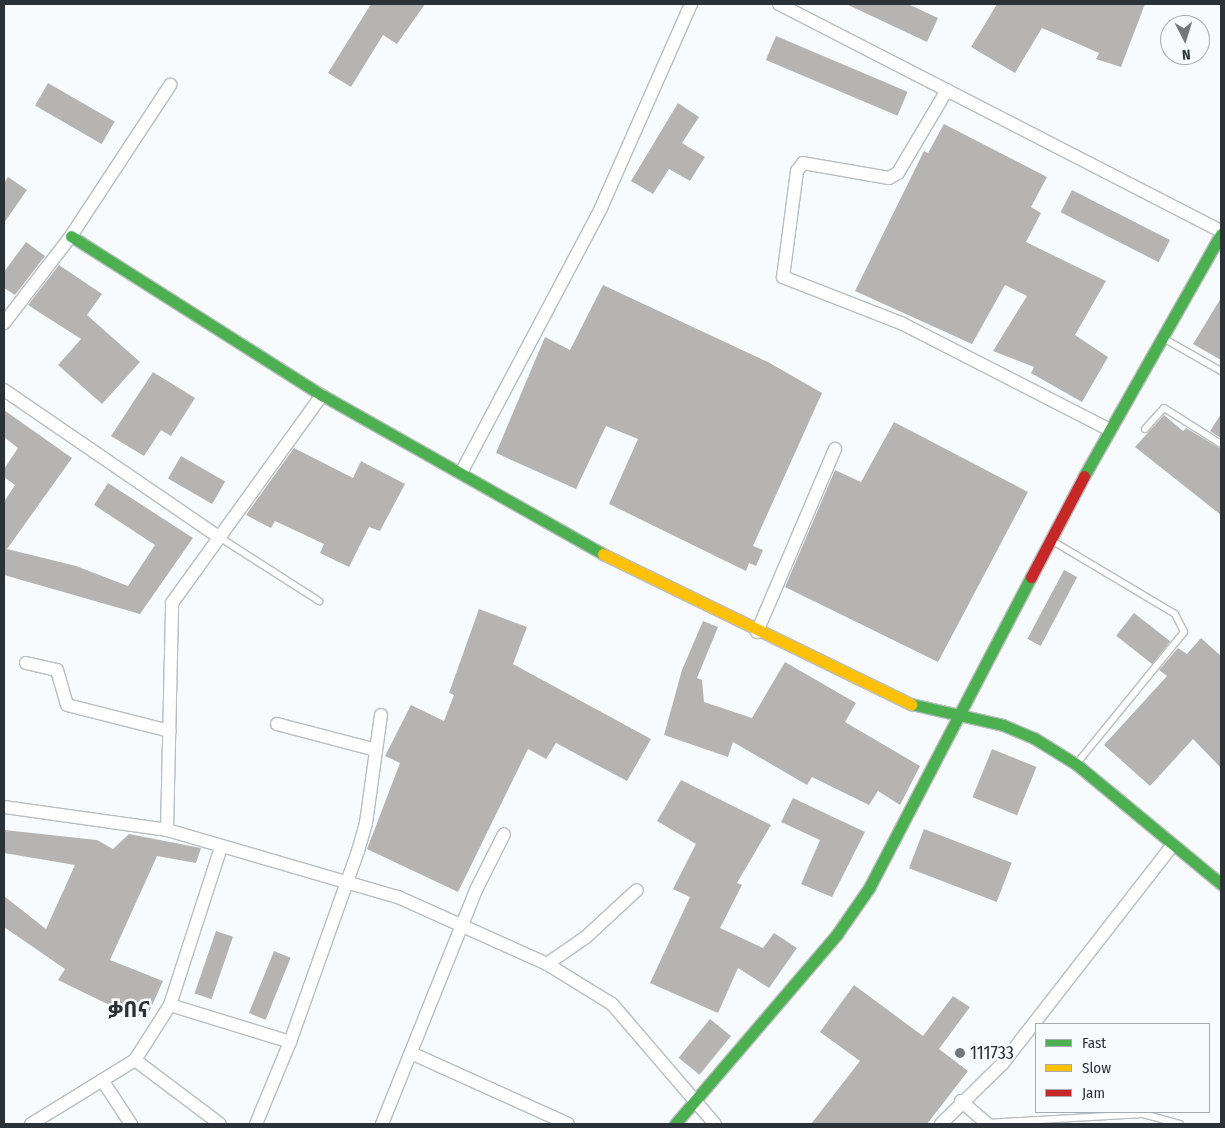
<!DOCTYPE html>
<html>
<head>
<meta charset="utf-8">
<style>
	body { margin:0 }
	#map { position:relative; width:1225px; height:1128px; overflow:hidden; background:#f8fbfd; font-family:"Fira Sans Condensed","Noto Sans Ethiopic",sans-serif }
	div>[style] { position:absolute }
	.building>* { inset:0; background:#b6b4b3; transform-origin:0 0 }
	.roads { filter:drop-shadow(1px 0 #b9bec1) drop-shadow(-1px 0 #b9bec1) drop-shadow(0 1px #b9bec1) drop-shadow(0 -1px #b9bec1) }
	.lane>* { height:6px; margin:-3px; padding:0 3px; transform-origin:3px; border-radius:3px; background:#fefeff }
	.street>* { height:12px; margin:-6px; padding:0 6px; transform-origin:6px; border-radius:6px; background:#fefeff }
	.fast>* { height:11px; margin:-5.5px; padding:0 5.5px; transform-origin:5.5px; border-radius:5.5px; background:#4caf50 }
	.slow>* { height:11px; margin:-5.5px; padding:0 5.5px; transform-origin:5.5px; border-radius:5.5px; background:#ffc107 }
	.jam>* { height:11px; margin:-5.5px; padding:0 5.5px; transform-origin:5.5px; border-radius:5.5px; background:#c62828 }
	.dots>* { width:14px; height:14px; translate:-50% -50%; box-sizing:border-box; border:2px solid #f7fbfe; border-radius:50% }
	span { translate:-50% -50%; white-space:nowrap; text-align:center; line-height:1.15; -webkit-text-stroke:5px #f7fbfe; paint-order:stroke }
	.poi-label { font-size:18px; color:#2a3237 }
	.left { translate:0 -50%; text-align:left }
	.district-label { font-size:22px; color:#2a3237; font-weight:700 }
	.frame { position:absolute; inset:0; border:5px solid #2a3237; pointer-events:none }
	.legend { position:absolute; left:1035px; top:1023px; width:175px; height:90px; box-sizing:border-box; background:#f7fbfe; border:1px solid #a5abae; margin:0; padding:6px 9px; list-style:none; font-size:15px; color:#2a3237 }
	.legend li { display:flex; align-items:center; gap:10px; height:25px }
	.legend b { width:25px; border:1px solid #a5abae }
	.north { position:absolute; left:1160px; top:15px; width:50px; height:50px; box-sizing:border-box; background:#f7fbfe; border:1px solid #a5abae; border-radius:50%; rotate:175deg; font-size:14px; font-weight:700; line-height:20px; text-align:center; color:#2a3237 }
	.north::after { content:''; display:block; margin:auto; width:18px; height:22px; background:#72787c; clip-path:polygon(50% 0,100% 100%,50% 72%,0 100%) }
</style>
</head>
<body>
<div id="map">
	<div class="building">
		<div style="clip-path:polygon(371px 4px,425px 4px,397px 44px,383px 35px,351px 87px,328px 73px)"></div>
		<div style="clip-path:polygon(846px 4px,908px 4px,938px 18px,927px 42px)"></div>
		<div style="clip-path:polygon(997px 4px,1145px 4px,1121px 67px,1096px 59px,1099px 53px,1042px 28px,1015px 73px,971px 47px)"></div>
		<div style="left:776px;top:36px;width:143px;height:26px;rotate:23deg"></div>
		<div style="left:48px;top:83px;width:77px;height:26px;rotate:30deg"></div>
		<div style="clip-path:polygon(678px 103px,699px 117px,682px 143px,705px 157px,690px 181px,669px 169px,653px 194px,631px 181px)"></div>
		<div style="clip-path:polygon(944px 124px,1047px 177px,1031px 207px,1041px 213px,1026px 242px,1106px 281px,1075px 335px,1108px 357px,1082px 402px,1031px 373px,1034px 367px,993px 351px,1027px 296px,1005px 285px,972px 344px,855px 291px,924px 151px,928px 153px)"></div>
		<div style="clip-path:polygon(8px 177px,27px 190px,4px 223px,4px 183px)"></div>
		<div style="left:1072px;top:190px;width:110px;height:25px;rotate:27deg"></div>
		<div style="clip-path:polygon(26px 242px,45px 256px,15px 295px,4px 288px,4px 272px)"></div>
		<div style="clip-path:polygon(59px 265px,102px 294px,87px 315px,140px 362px,102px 404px,58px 365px,81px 339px,28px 305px)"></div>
		<div style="clip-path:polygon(603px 285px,768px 362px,822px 393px,753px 546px,763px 550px,756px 566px,749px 563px,746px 571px,609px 504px,638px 439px,606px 426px,576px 489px,496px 453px,545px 337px,570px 350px)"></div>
		<div style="clip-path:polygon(1221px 298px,1221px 360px,1193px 344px)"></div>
		<div style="clip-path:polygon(153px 372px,195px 398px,171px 436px,161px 430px,144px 456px,111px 436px)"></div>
		<div style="clip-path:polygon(4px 410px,72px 458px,7px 549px,76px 566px,128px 586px,155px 545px,94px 505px,108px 483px,193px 538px,140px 614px,4px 575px,4px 502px,15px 485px,4px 477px,4px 469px,18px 448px,4px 437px)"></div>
		<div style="clip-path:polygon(1221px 414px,1221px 438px,1210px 431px)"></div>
		<div style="clip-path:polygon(1164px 415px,1183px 431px,1186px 428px,1221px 449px,1221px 515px,1135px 447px)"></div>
		<div style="clip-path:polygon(894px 422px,1028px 492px,938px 662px,785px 587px,835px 470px,861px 482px)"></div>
		<div style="clip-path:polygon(294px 448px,353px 478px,361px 461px,405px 484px,380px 531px,369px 527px,349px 567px,320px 553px,324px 544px,275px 521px,271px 528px,246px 515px)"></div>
		<div style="left:181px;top:456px;width:51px;height:26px;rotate:30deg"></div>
		<div style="left:1064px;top:570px;width:15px;height:78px;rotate:28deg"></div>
		<div style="clip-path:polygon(479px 609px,527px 627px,513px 664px,651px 739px,627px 781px,556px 743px,546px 759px,528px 749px,458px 892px,367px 849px,400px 763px,385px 756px,411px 705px,444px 721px,454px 695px,449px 693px)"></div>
		<div style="left:1134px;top:613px;width:46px;height:29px;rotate:38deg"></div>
		<div style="clip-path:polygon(703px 621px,718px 627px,697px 678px,702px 680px,704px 702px,752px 718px,785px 662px,856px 703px,845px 722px,920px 766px,900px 805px,878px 791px,869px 805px,812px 777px,807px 785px,733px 742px,728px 757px,664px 735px,682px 670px)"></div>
		<div style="clip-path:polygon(1201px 638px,1221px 656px,1221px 768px,1193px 739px,1150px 786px,1104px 745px,1167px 676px,1159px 670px,1178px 648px,1187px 654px)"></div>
		<div style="left:992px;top:749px;width:48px;height:52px;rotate:22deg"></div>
		<div style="clip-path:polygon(681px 780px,771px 825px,737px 883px,742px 885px,720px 928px,763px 948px,774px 933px,797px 948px,769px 988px,738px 968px,718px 1013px,650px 983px,690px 897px,673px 889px,696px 844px,657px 821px)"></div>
		<div style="clip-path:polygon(793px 798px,865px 832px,832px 897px,801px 884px,820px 840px,781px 822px)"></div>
		<div style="left:924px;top:829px;width:94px;height:42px;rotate:21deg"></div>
		<div style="clip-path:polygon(4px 830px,97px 840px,113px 849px,129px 834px,201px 848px,196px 863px,157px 856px,110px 960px,163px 981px,149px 1012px,134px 1017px,58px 980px,65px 969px,4px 927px,4px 896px,46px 929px,75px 865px,4px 853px)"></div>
		<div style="left:216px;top:931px;width:18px;height:66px;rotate:19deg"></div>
		<div style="left:274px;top:951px;width:18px;height:67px;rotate:22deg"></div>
		<div style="clip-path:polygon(854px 985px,923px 1036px,953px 996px,970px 1007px,939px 1049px,968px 1071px,927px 1124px,811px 1124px,860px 1061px,820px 1032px)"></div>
		<div style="left:710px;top:1019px;width:27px;height:50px;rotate:39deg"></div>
	</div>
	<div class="roads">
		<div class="lane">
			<div style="left:1163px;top:338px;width:67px;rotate:29.6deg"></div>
			<div style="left:1145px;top:429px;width:28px;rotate:-48deg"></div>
			<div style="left:1164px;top:408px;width:67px;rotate:32.3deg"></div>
			<div style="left:219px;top:537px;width:119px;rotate:32.6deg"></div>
			<div style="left:1051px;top:540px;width:144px;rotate:30.8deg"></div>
			<div style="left:1175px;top:614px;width:20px;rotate:63deg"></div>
			<div style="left:1184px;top:632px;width:169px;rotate:129.2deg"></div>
			<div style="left:986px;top:1123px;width:157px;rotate:-3.3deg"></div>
			<div style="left:1143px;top:1114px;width:38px;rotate:15deg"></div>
		</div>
		<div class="street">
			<div style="left:779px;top:4px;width:497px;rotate:27.2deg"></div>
			<div style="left:947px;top:90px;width:96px;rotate:120.6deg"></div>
			<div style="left:898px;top:173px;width:10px;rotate:151deg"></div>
			<div style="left:889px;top:178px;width:87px;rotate:-170.1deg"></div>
			<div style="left:803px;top:163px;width:10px;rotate:127deg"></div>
			<div style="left:797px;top:171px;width:107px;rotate:97.5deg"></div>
			<div style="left:783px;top:277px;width:127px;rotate:21.3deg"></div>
			<div style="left:901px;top:323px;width:233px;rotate:27.1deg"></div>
			<div style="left:4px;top:323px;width:110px;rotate:-52.4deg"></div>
			<div style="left:71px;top:236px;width:181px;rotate:-56.7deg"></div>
			<div style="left:4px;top:390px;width:258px;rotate:34.4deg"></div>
			<div style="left:462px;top:471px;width:297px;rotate:-62.1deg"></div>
			<div style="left:601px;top:208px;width:223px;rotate:-66.2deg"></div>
			<div style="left:757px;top:632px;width:199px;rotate:-66.9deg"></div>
			<div style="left:26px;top:663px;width:32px;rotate:13deg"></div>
			<div style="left:57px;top:670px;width:36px;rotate:74deg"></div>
			<div style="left:67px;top:705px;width:106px;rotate:14.2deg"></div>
			<div style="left:277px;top:724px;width:102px;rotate:14.7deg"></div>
			<div style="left:4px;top:807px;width:165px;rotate:8deg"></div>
			<div style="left:167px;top:830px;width:241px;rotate:16.2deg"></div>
			<div style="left:398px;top:897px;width:163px;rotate:24.2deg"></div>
			<div style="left:547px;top:964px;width:76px;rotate:31.6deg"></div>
			<div style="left:612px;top:1004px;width:158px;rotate:49.4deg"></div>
			<div style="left:167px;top:830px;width:227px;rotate:-88.7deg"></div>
			<div style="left:172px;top:603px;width:256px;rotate:-54.2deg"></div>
			<div style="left:547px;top:964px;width:47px;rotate:-34.7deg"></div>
			<div style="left:586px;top:937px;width:69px;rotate:-42.7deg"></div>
			<div style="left:170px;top:1005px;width:126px;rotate:17.1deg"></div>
			<div style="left:411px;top:1053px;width:172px;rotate:24.3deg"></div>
			<div style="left:135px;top:1060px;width:106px;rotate:37deg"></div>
			<div style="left:102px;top:1080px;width:53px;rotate:56.6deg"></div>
			<div style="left:961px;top:1101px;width:35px;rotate:41deg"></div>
			<div style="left:31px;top:1124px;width:122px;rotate:-31.6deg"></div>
			<div style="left:135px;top:1060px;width:65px;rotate:-57.5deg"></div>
			<div style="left:170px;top:1005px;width:166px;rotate:-72.1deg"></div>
			<div style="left:256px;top:1124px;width:89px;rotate:-67.5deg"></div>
			<div style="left:290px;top:1042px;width:203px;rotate:-70.4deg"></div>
			<div style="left:358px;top:851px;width:29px;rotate:-74deg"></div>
			<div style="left:366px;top:823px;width:109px;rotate:-82.1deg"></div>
			<div style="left:382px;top:1124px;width:254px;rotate:-68.1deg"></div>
			<div style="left:477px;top:888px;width:60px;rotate:-63.4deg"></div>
			<div style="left:941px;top:1124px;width:87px;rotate:-44.5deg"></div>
			<div style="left:1003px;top:1063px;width:274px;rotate:-52.1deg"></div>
		</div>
		<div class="fast">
			<div style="left:71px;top:236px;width:297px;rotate:32.4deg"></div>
			<div style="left:322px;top:395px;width:323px;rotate:29.5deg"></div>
			<div style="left:1084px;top:476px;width:278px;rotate:-60.5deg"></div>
			<div style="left:911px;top:704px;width:94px;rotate:12.9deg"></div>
			<div style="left:1003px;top:725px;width:34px;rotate:23deg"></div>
			<div style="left:1034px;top:738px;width:49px;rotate:31.8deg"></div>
			<div style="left:1076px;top:764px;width:188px;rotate:39.6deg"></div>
			<div style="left:675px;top:1124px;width:250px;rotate:-49.5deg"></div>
			<div style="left:837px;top:934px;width:56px;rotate:-55.2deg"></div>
			<div style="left:869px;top:888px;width:351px;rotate:-62.5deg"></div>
		</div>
		<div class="slow">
			<div style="left:603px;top:554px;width:343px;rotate:26deg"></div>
		</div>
		<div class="jam">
			<div style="left:1031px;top:577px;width:114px;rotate:-62.3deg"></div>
		</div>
	</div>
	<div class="dots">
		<div style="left:960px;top:1053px;background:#72787c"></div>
	</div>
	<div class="poi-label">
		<span class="left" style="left:970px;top:1053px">111733</span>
	</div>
	<div class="district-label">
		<span style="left:129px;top:1010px">ቃበና</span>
	</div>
	<div class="frame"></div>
	<ul class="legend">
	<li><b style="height:6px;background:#4caf50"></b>Fast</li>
	<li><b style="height:6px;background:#ffc107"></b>Slow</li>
	<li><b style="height:6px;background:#c62828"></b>Jam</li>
	</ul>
	<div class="north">N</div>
</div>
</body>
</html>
